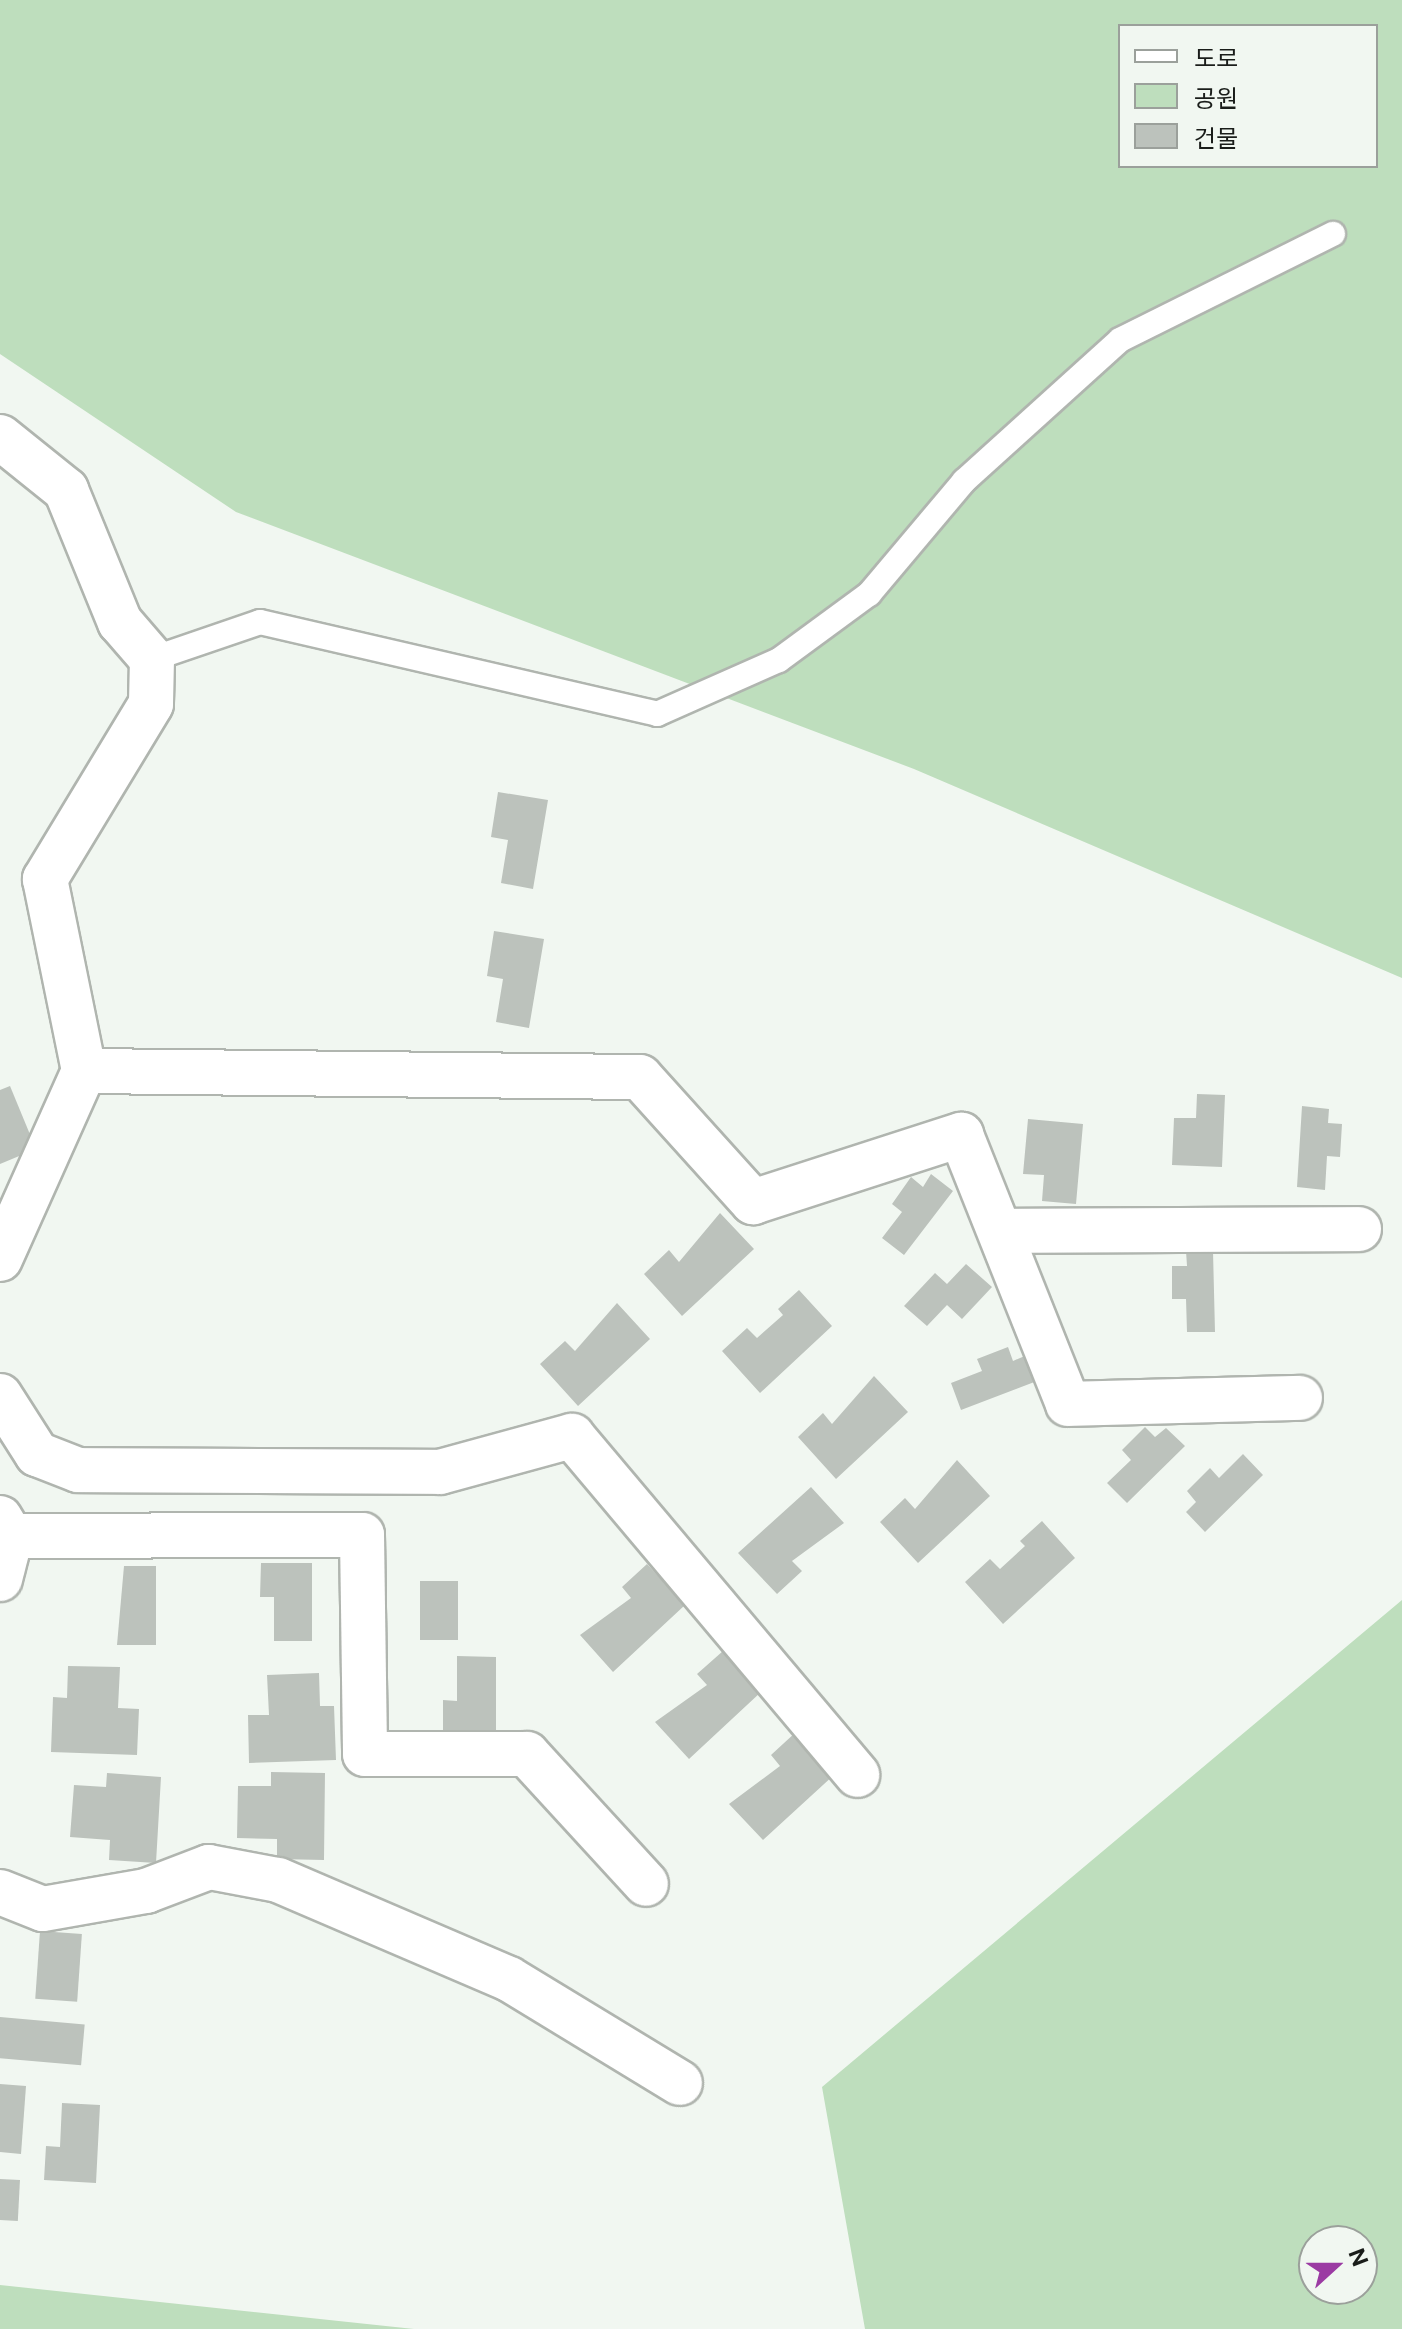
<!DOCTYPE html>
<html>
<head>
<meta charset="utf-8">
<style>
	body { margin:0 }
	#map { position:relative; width:1402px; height:2329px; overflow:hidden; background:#f1f7f1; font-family:"Public Sans","Noto Sans KR",sans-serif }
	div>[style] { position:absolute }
	.green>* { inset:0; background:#bedebd }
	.building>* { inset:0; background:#bcc2bc; transform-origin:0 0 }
	.roads { filter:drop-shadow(2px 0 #b0b5af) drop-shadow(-2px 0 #b0b5af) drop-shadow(0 2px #b0b5af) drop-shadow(0 -2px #b0b5af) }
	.lane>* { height:24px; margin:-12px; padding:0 12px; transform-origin:12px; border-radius:12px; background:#fff }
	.street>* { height:44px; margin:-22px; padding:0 22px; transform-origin:22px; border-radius:22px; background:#fff }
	span { translate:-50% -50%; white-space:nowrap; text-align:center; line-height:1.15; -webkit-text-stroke:6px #f1f7f1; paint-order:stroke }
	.legend { position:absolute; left:1118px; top:24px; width:260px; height:144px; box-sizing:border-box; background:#f1f7f1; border:2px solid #9ba09b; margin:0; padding:10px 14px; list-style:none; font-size:24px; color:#1a1d1a }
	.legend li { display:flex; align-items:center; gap:16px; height:40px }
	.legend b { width:40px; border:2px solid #9ba09b }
	.north { position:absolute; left:1298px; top:2225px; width:80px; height:80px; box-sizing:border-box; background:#f1f7f1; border:2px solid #9ba09b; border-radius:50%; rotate:69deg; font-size:22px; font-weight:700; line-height:32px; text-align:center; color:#1a1d1a }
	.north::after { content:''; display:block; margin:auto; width:28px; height:36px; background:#9b3ba3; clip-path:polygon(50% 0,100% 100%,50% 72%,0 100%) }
</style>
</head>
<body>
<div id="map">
	<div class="green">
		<div style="clip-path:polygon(evenodd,0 0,1402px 0,1402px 978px,914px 769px,236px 512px,0 354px,0 0,1120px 26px,1376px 26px,1376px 166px,1120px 166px,1120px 26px)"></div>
		<div style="clip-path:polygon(evenodd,1402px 1600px,1402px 2329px,865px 2329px,822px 2087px,1402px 1600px,1362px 2241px,1362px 2289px,1314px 2289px,1314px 2241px,1362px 2241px)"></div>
		<div style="clip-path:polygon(0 2285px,414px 2329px,0 2329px)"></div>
	</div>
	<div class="building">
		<div style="clip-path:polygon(498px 792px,548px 800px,533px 889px,501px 883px,508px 840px,491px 837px)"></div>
		<div style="clip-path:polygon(494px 931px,544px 939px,529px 1028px,496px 1022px,503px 979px,487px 976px)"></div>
		<div style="clip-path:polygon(10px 1086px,36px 1149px,0 1164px,0 1090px)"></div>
		<div style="clip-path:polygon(1197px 1094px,1225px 1095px,1222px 1167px,1172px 1165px,1174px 1118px,1196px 1118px)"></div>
		<div style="clip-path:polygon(1302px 1106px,1329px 1109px,1328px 1123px,1342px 1124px,1340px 1157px,1327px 1156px,1325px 1190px,1297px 1187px)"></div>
		<div style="clip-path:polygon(1028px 1119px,1083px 1124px,1076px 1204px,1042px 1201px,1044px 1175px,1023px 1174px)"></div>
		<div style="clip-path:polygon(931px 1174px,953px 1191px,904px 1255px,882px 1238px,902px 1212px,892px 1204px,911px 1177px,923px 1187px)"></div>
		<div style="clip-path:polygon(720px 1213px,754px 1249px,682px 1316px,644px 1274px,669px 1250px,679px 1262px)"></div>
		<div style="clip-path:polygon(1186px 1251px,1213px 1251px,1215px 1332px,1187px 1332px,1186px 1299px,1172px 1299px,1172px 1266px,1187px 1266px)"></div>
		<div style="clip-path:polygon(966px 1264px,992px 1287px,962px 1319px,947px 1305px,927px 1326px,904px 1306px,935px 1273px,947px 1284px)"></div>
		<div style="clip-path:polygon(799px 1290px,832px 1326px,760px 1393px,722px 1351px,747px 1328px,757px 1338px,783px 1315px,778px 1309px)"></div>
		<div style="clip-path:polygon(617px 1303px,650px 1339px,578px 1406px,540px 1364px,565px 1341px,575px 1351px)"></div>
		<div style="clip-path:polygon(1008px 1347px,1013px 1361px,1027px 1355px,1037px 1381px,961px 1410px,951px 1383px,982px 1371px,977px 1359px)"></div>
		<div style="clip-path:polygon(874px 1376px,908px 1412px,836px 1479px,798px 1437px,823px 1413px,832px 1424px)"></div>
		<div style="clip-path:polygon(1145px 1427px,1155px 1437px,1166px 1428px,1185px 1446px,1127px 1503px,1107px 1483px,1131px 1460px,1122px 1450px)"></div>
		<div style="clip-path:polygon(1243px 1454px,1263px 1475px,1205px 1532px,1186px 1512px,1196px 1502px,1187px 1491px,1210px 1468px,1219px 1478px)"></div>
		<div style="clip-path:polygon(957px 1460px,990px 1496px,918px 1563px,880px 1522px,905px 1498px,915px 1509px)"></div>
		<div style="clip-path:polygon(811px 1487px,844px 1523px,792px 1561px,802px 1571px,777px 1594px,738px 1553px)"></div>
		<div style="clip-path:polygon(1042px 1521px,1075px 1558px,1003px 1624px,965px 1582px,990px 1559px,1000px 1569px,1025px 1546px,1020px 1541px)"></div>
		<div style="clip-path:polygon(261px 1563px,312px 1563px,312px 1641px,274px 1641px,274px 1597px,260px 1597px)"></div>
		<div style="clip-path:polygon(647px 1564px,685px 1605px,613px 1672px,580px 1635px,631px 1598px,622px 1587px)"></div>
		<div style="clip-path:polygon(124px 1566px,156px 1566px,156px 1645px,117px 1645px)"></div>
		<div style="left:420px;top:1581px;width:38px;height:59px"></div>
		<div style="clip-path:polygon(723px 1651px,761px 1692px,689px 1759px,655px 1722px,707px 1685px,697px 1674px)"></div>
		<div style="clip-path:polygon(457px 1656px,496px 1657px,496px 1735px,443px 1734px,443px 1700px,457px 1701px)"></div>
		<div style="clip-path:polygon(68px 1666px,120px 1667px,118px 1708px,139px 1709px,137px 1755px,51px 1752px,53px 1697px,67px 1698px)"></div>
		<div style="clip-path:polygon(319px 1673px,320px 1706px,334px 1706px,336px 1760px,249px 1763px,248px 1715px,269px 1715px,267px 1675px)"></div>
		<div style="clip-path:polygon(796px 1732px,835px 1774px,763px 1840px,729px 1804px,780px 1766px,771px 1755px)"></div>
		<div style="clip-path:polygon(271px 1772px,325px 1773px,324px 1860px,277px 1859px,277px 1839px,237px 1838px,238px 1786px,271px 1786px)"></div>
		<div style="clip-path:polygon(107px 1773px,161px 1777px,156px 1863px,109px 1860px,110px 1840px,70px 1837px,74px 1785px,106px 1787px)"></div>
		<div style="left:40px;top:1931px;width:42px;height:68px;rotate:4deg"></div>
		<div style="left:0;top:2017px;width:85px;height:41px;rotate:5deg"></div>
		<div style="clip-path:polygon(0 2084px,26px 2086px,21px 2154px,0 2152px)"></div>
		<div style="clip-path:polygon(62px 2103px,100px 2105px,96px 2183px,44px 2180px,46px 2146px,60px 2147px)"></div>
		<div style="left:0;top:2179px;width:20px;height:41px;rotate:3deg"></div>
	</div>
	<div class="roads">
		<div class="lane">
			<div style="left:152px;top:659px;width:114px;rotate:-18.9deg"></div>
			<div style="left:260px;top:622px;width:408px;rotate:13deg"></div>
			<div style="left:657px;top:714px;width:133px;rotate:-23.9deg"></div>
			<div style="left:779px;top:660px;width:112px;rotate:-36.3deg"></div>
			<div style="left:869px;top:594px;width:148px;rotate:-49.9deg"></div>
			<div style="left:964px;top:481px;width:210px;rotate:-42.1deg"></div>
			<div style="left:1120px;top:340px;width:238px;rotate:-26.5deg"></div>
		</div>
		<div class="street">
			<div style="left:0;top:437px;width:85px;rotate:38.8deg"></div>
			<div style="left:66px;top:490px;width:143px;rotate:67.8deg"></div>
			<div style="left:120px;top:622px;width:49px;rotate:49.1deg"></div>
			<div style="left:152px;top:659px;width:45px;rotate:91.3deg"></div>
			<div style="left:151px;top:704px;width:205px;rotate:121.2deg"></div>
			<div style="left:45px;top:879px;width:196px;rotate:78.5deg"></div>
			<div style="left:84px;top:1071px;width:206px;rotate:114.1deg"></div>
			<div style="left:84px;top:1071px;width:556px;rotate:0.62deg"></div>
			<div style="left:640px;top:1077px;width:169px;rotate:47.9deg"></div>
			<div style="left:753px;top:1202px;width:219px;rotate:-17.9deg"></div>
			<div style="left:961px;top:1135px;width:289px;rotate:68.3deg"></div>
			<div style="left:1068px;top:1404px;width:232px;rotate:-1.5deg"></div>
			<div style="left:1001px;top:1231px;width:358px;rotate:-0.3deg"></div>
			<div style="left:0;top:1396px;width:69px;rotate:57.5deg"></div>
			<div style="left:37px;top:1454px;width:44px;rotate:21.3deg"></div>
			<div style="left:78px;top:1470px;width:362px;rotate:0.3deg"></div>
			<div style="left:440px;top:1472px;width:137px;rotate:-15.3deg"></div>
			<div style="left:572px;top:1436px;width:443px;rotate:49.9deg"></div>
			<div style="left:0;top:1518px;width:21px;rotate:59deg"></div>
			<div style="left:11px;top:1536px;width:351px;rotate:-0.2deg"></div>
			<div style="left:362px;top:1535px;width:219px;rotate:89.2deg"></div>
			<div style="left:365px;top:1754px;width:162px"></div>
			<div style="left:527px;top:1754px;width:176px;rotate:47.5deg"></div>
			<div style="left:0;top:1579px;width:44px;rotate:-75.7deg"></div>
			<div style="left:0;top:1892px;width:46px;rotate:21.6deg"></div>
			<div style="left:43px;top:1909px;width:105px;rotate:-9.9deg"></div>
			<div style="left:146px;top:1891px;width:67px;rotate:-20.9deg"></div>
			<div style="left:209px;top:1867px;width:70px;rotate:10.7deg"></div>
			<div style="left:278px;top:1880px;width:251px;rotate:23.2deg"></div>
			<div style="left:509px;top:1979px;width:200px;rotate:31.3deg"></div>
		</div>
	</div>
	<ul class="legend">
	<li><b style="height:10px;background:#fff"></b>도로</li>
	<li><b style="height:22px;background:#bedebd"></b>공원</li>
	<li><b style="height:22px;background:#bcc2bc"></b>건물</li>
	</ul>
	<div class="north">N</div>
</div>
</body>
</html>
